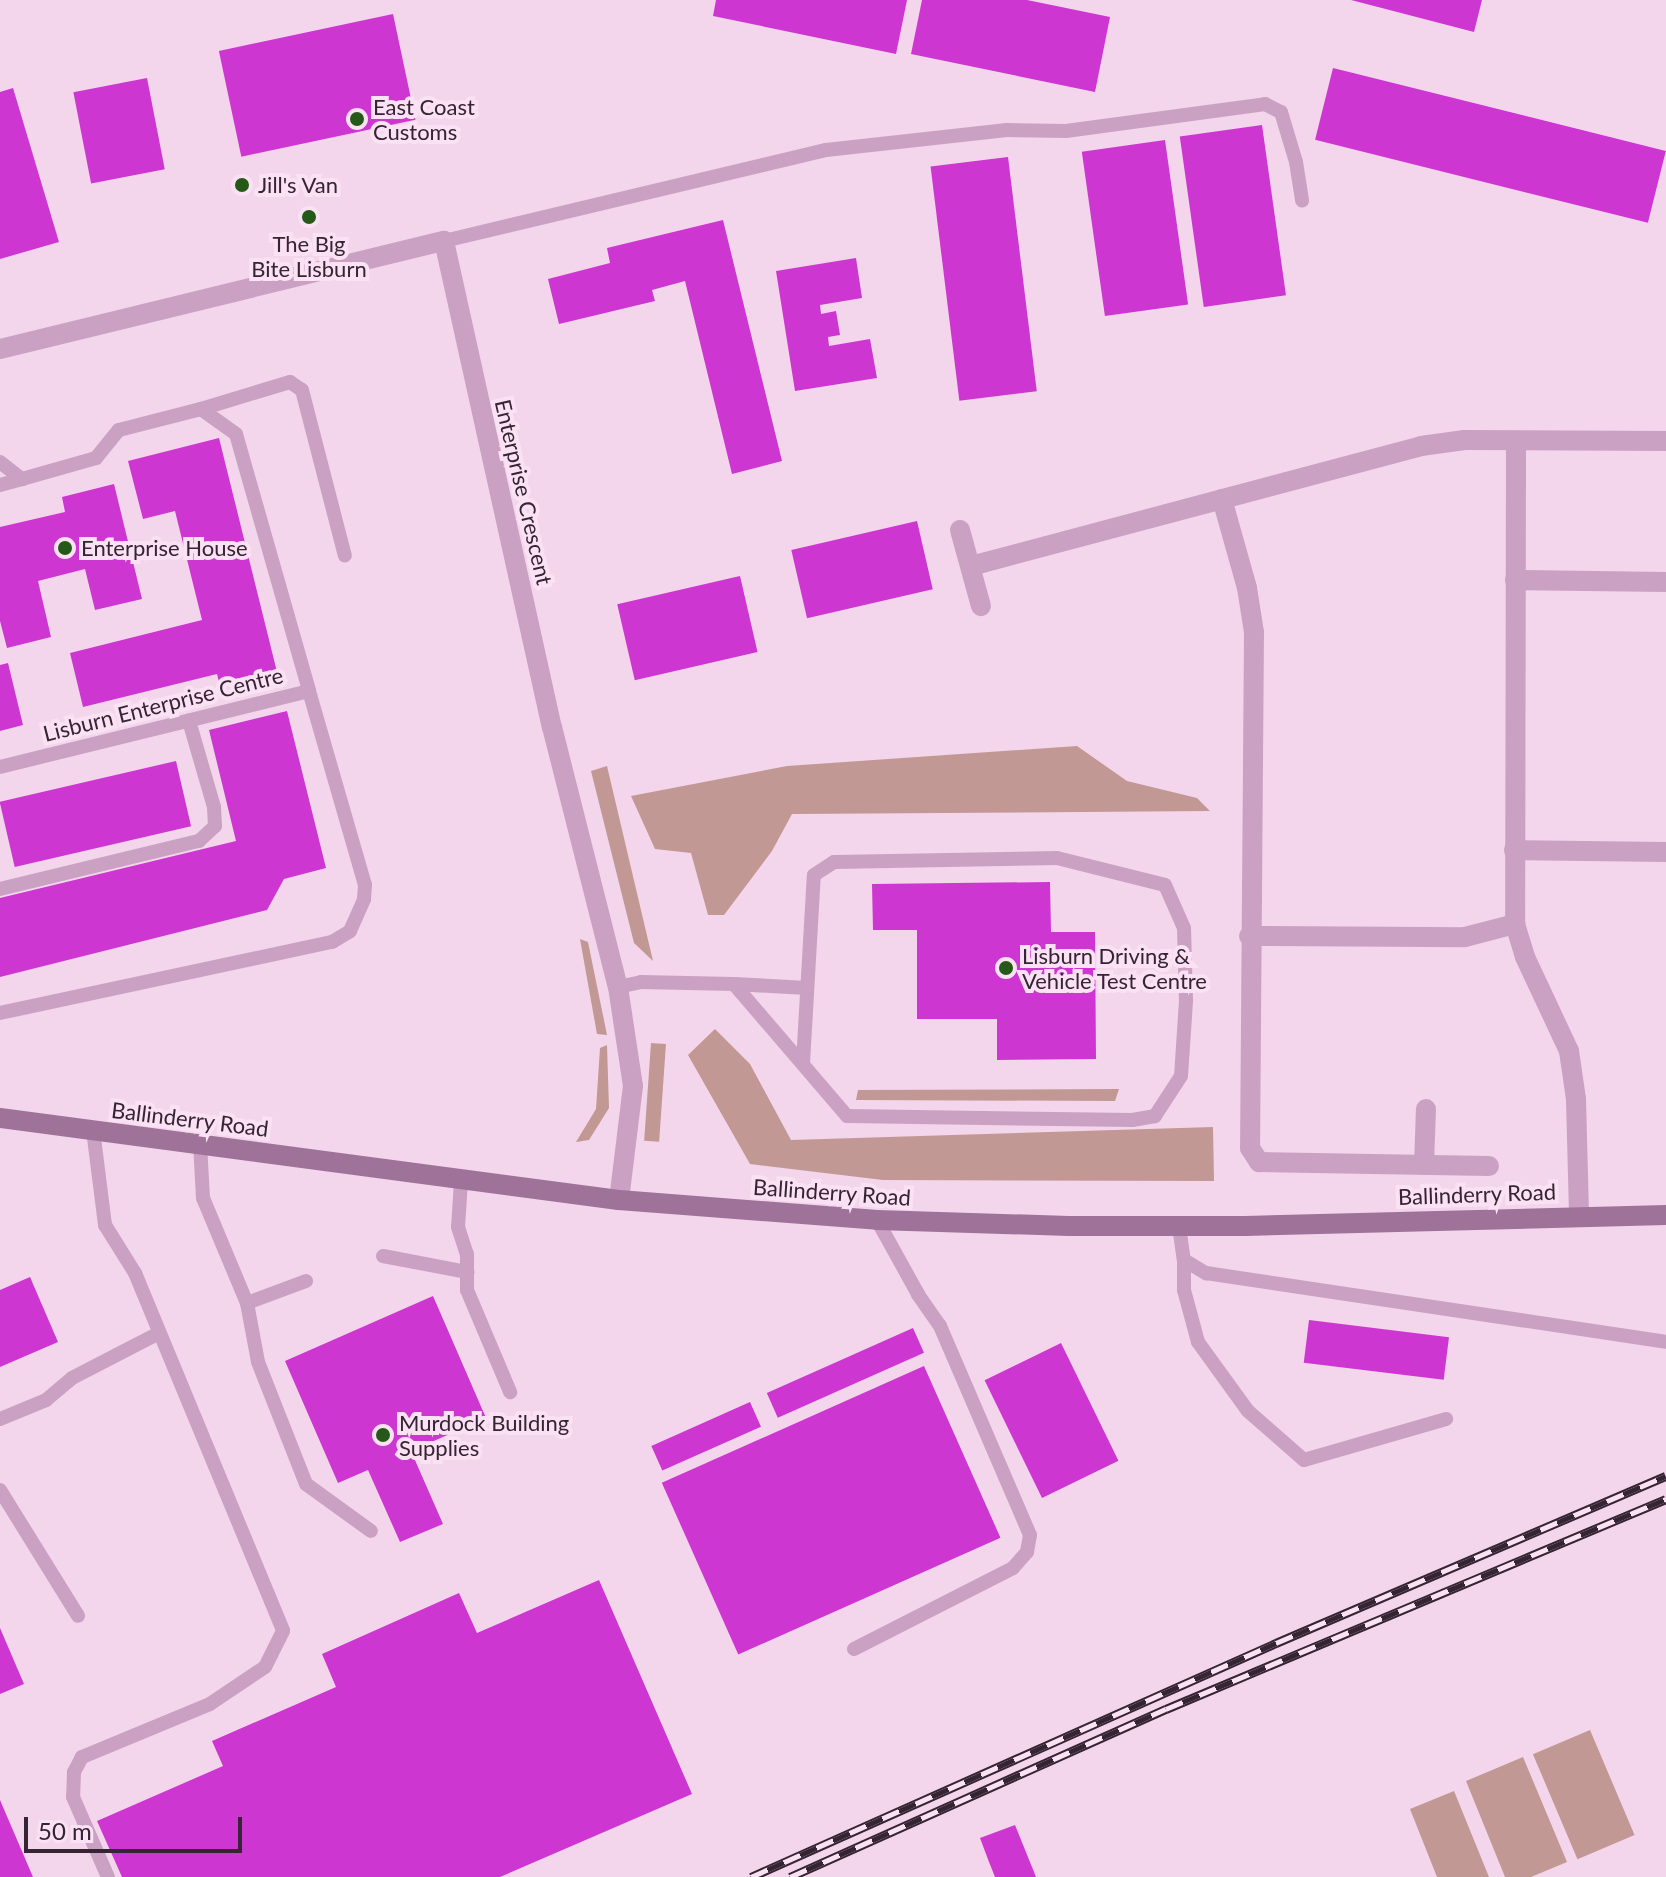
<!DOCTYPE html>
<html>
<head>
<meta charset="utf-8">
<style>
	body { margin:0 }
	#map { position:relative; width:1666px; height:1877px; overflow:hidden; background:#f3d6eb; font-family:Lato,sans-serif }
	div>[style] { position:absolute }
	.green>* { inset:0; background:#c29895; transform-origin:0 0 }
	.building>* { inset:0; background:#cd36d0; transform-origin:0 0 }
	.service>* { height:14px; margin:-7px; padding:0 7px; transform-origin:7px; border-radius:7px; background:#cba1c3 }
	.minor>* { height:20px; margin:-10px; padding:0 10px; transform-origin:10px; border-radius:10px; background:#cba1c3 }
	.secondary>* { height:20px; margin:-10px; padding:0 10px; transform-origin:10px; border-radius:10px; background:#9f729a }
	.rail>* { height:9px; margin-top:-4.5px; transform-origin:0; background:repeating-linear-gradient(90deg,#fae2f4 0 18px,#352434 0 36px); box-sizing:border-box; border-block:2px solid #352434 }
	.dots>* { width:22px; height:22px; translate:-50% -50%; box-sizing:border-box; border:4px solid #fae2f4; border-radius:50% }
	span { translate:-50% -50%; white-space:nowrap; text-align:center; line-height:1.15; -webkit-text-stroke:8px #fae2f4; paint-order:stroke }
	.poi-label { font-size:22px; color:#352434 }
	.left { translate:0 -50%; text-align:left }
	.street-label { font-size:22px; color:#352434 }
	.scale { position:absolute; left:24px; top:1817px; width:218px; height:36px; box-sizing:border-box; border:4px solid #352434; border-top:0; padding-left:10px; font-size:24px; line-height:28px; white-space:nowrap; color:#352434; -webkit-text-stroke:6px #fae2f4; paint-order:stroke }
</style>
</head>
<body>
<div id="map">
	<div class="green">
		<div style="clip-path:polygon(1077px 746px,1127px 781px,1197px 798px,1210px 811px,792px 814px,772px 851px,724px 915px,708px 915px,691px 853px,655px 849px,631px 796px,787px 766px)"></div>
		<div style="clip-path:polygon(607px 766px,653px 961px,634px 943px,591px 771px)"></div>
		<div style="clip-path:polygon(580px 939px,588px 942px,607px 1035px,597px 1034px)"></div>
		<div style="clip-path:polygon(715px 1029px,750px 1064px,791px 1140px,1213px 1127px,1214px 1181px,883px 1180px,750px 1164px,688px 1055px)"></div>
		<div style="left:651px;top:1043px;width:15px;height:98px;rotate:4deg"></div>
		<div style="clip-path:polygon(607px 1045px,609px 1108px,589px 1140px,576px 1142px,596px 1109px,600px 1048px)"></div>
		<div style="clip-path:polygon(1119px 1089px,1115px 1101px,856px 1100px,858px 1090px)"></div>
		<div style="left:1590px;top:1730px;width:114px;height:62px;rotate:67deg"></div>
		<div style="clip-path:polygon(1523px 1757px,1567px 1862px,1531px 1877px,1505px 1877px,1466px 1781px)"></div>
		<div style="clip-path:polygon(1454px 1791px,1489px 1877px,1437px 1877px,1410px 1809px)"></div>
	</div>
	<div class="building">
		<div style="clip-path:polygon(716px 0,907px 0,896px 54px,713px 16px)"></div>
		<div style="clip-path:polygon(922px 0,1027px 0,1110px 17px,1095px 92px,911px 54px)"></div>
		<div style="clip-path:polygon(1351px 0,1482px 0,1474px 32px)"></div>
		<div style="left:393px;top:14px;width:108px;height:178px;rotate:78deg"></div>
		<div style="left:1333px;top:68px;width:343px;height:74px;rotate:14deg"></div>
		<div style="left:147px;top:78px;width:93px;height:75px;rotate:79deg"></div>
		<div style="clip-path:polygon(13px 88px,59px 242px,0 259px,0 92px)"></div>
		<div style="left:1262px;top:125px;width:172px;height:83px;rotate:82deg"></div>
		<div style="left:1165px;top:140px;width:166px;height:84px;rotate:82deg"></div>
		<div style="left:1008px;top:157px;width:236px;height:78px;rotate:83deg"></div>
		<div style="clip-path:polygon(723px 220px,782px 461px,732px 474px,685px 281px,652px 290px,655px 301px,559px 324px,548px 279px,610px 263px,607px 248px)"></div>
		<div style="clip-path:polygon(856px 258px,862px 298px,820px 305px,821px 314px,836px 311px,840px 335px,828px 337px,829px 346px,870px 339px,877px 378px,795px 391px,776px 271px)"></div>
		<div style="clip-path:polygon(219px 438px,277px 672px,220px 686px,217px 674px,83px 707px,70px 653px,202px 620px,175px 511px,143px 519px,128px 461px)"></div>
		<div style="clip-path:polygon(114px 484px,142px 599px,95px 610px,85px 569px,38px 581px,51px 637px,7px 648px,0 621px,0 527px,65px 512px,62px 497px)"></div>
		<div style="left:917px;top:521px;width:70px;height:129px;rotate:77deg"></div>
		<div style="left:740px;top:576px;width:78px;height:126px;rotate:77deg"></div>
		<div style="clip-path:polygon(8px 663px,23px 725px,0 731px,0 665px)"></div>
		<div style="clip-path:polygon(287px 711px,326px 868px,284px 879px,267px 910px,0 977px,0 898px,236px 841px,209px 730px)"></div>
		<div style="left:176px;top:761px;width:67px;height:181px;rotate:77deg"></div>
		<div style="clip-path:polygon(1050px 882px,1051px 932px,1095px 932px,1096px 1059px,997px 1060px,997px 1019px,917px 1019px,917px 930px,873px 930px,872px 884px)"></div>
		<div style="clip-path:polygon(30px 1277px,58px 1342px,0 1367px,0 1290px)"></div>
		<div style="clip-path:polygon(433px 1296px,486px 1418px,411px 1451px,443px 1524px,400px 1542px,368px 1470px,338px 1483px,285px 1361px)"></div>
		<div style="left:1309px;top:1320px;width:141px;height:43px;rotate:7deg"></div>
		<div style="left:913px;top:1328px;width:27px;height:160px;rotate:66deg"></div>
		<div style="left:1061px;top:1343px;width:131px;height:85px;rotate:64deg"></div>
		<div style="left:924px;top:1366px;width:188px;height:287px;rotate:66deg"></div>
		<div style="left:750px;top:1402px;width:27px;height:108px;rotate:66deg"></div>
		<div style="clip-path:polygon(599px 1580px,692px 1794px,500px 1877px,122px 1877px,97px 1821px,223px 1766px,212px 1741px,336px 1687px,322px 1654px,459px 1593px,477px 1633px)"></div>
		<div style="clip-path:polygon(0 1628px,24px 1684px,0 1694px)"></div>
		<div style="clip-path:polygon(0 1800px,33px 1877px,0 1877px)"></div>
		<div style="clip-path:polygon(1015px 1825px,1034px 1872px,1036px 1877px,995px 1877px,989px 1862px,980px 1838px)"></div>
	</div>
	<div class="service">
		<div style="left:444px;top:241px;width:393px;rotate:-13.4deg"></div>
		<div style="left:826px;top:150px;width:182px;rotate:-6.3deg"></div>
		<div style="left:1007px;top:130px;width:59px;rotate:1deg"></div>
		<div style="left:1066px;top:131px;width:201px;rotate:-7.7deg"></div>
		<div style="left:1265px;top:104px;width:18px;rotate:27deg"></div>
		<div style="left:1281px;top:112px;width:52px;rotate:73.3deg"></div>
		<div style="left:1296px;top:162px;width:39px;rotate:81deg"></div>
		<div style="left:201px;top:409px;width:93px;rotate:-16.9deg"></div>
		<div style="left:290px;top:382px;width:14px;rotate:34deg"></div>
		<div style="left:302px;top:390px;width:171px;rotate:75.5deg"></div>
		<div style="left:0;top:462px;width:28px;rotate:38deg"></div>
		<div style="left:22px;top:479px;width:77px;rotate:-15.8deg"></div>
		<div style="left:96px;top:458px;width:36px;rotate:-51deg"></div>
		<div style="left:119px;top:430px;width:85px;rotate:-14.4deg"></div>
		<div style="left:201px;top:409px;width:43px;rotate:35.5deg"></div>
		<div style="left:236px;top:434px;width:267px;rotate:74.1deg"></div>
		<div style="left:309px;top:691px;width:318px;rotate:166.2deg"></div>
		<div style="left:0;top:485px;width:23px;rotate:-15deg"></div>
		<div style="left:0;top:889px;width:205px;rotate:-13.6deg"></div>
		<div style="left:199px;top:841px;width:22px;rotate:-43deg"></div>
		<div style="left:215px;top:826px;width:19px;rotate:-93deg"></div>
		<div style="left:214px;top:807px;width:90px;rotate:-106.2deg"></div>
		<div style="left:618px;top:987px;width:24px;rotate:-12deg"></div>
		<div style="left:641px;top:982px;width:93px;rotate:1.2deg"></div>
		<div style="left:0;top:1013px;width:340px;rotate:-12.1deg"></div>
		<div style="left:332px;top:942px;width:21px;rotate:-31deg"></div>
		<div style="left:350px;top:931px;width:35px;rotate:-66deg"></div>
		<div style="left:364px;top:899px;width:14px;rotate:-86deg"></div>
		<div style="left:365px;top:885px;width:202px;rotate:-106.1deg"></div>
		<div style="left:803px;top:1063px;width:188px;rotate:-86.7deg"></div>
		<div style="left:814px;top:875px;width:24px;rotate:-33deg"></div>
		<div style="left:834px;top:862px;width:223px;rotate:-1deg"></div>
		<div style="left:1057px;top:858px;width:111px;rotate:14deg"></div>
		<div style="left:1165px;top:885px;width:47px;rotate:66.2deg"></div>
		<div style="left:1184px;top:928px;width:73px;rotate:88.4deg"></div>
		<div style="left:1186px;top:1001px;width:75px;rotate:93.8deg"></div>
		<div style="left:1181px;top:1076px;width:48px;rotate:123deg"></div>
		<div style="left:1155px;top:1116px;width:23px;rotate:170deg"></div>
		<div style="left:1132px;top:1120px;width:285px;rotate:-179.2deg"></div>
		<div style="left:847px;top:1116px;width:174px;rotate:-130.6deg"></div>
		<div style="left:734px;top:984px;width:73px;rotate:3.1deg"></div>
		<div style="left:93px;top:1130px;width:96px;rotate:82.8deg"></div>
		<div style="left:105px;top:1225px;width:57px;rotate:58deg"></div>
		<div style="left:135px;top:1273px;width:387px;rotate:67.5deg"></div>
		<div style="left:283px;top:1631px;width:40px;rotate:116.6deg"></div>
		<div style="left:265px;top:1667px;width:66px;rotate:146.1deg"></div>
		<div style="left:210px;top:1704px;width:139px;rotate:157.5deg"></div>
		<div style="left:82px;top:1757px;width:17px;rotate:118deg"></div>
		<div style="left:74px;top:1772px;width:25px;rotate:92deg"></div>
		<div style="left:73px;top:1797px;width:87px;rotate:66.4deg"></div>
		<div style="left:200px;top:1143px;width:55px;rotate:86.9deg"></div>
		<div style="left:203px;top:1198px;width:114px;rotate:67.3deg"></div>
		<div style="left:247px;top:1303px;width:60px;rotate:79.4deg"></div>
		<div style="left:258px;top:1362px;width:131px;rotate:68.5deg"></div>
		<div style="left:306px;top:1484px;width:80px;rotate:35.9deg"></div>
		<div style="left:461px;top:1181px;width:46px;rotate:93.7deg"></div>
		<div style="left:458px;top:1227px;width:28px;rotate:72deg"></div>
		<div style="left:467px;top:1254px;width:36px;rotate:90deg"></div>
		<div style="left:467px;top:1290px;width:111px;rotate:67.1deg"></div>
		<div style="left:1179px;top:1226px;width:34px;rotate:82deg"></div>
		<div style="left:1184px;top:1260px;width:26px;rotate:31deg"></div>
		<div style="left:1206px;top:1273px;width:465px;rotate:8.5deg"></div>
		<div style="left:383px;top:1256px;width:86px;rotate:10.8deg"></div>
		<div style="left:1184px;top:1260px;width:30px;rotate:90deg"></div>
		<div style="left:1184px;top:1290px;width:54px;rotate:74.9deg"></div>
		<div style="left:1198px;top:1342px;width:85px;rotate:54.1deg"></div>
		<div style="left:1248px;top:1411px;width:74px;rotate:41.2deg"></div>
		<div style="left:1304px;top:1460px;width:148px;rotate:-16.1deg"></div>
		<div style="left:247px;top:1303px;width:63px;rotate:-20.4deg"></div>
		<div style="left:0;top:1419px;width:50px;rotate:-22.4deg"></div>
		<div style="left:46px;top:1400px;width:34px;rotate:-40deg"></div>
		<div style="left:72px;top:1378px;width:98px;rotate:-27.3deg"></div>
		<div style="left:0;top:1490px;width:148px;rotate:58.2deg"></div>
		<div style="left:854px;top:1649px;width:178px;rotate:-27deg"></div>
		<div style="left:1013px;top:1568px;width:21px;rotate:-49deg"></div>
		<div style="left:1027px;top:1552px;width:17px;rotate:-80deg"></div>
		<div style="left:1030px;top:1535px;width:228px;rotate:-113.3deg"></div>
		<div style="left:940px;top:1326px;width:39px;rotate:-125deg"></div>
		<div style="left:918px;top:1294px;width:85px;rotate:-119deg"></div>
	</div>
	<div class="minor">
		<div style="left:0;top:349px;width:457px;rotate:-13.7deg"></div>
		<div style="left:444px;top:241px;width:498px;rotate:77.5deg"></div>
		<div style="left:552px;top:727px;width:268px;rotate:75.8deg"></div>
		<div style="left:618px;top:987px;width:100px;rotate:81.4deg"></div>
		<div style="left:633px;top:1086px;width:115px;rotate:97deg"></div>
		<div style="left:1516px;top:442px;width:482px;rotate:90.1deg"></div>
		<div style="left:1515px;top:924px;width:34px;rotate:73deg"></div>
		<div style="left:1525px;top:957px;width:104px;rotate:64.9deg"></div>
		<div style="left:1569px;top:1051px;width:49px;rotate:81.7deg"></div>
		<div style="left:1576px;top:1099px;width:116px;rotate:88.5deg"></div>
		<div style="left:1222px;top:499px;width:92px;rotate:74.3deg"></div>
		<div style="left:1247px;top:588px;width:45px;rotate:81deg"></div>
		<div style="left:1254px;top:632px;width:516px;rotate:90.44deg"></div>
		<div style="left:1250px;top:1148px;width:17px;rotate:57deg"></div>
		<div style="left:1259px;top:1162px;width:230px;rotate:1deg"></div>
		<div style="left:960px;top:530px;width:79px;rotate:74.6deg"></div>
		<div style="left:971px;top:566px;width:466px;rotate:-14.9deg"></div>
		<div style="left:1421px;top:446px;width:44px;rotate:-7.8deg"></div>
		<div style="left:1465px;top:440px;width:201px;rotate:0.3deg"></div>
		<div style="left:1515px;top:580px;width:151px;rotate:0.8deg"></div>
		<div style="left:1514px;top:850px;width:152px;rotate:0.8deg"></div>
		<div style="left:1249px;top:936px;width:216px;rotate:0.3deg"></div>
		<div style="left:1465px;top:937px;width:52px;rotate:-14.6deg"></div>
		<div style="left:1424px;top:1165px;width:56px;rotate:-88deg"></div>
	</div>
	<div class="secondary">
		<div style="left:0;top:1118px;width:624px;rotate:7.55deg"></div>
		<div style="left:619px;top:1200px;width:259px;rotate:4.4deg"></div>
		<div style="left:877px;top:1220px;width:192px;rotate:1.8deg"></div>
		<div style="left:1069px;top:1226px;width:176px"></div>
		<div style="left:1245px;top:1226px;width:421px;rotate:-1.5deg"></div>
	</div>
	<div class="rail">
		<div style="left:751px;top:1877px;width:575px;rotate:-24.02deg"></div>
		<div style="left:1276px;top:1643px;width:424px;rotate:-23.2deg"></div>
		<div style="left:790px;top:1877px;width:412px;rotate:-24.1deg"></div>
		<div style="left:1166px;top:1709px;width:542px;rotate:-22.78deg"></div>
	</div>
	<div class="dots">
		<div style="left:357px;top:119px;background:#245917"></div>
		<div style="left:242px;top:185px;background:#245917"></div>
		<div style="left:309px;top:217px;background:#245917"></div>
		<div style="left:65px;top:548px;background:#245917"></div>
		<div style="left:1006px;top:968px;background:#245917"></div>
		<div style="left:383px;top:1435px;background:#245917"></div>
	</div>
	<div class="poi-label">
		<span class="left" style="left:373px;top:119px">East Coast<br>Customs</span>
		<span class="left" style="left:258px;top:185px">Jill's Van</span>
		<span style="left:309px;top:256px">The Big<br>Bite Lisburn</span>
		<span class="left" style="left:81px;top:548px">Enterprise House</span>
		<span class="left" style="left:1022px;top:968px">Lisburn Driving &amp;<br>Vehicle Test Centre</span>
		<span class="left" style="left:399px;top:1435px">Murdock Building<br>Supplies</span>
	</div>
	<div class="street-label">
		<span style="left:524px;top:492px;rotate:77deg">Enterprise Crescent</span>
		<span style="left:163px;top:704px;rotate:-14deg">Lisburn Enterprise Centre</span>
		<span style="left:190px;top:1119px;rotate:7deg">Ballinderry Road</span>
		<span style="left:832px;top:1192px;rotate:4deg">Ballinderry Road</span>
		<span style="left:1477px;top:1194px;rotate:-2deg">Ballinderry Road</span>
	</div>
	<div class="scale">50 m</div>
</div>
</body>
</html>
